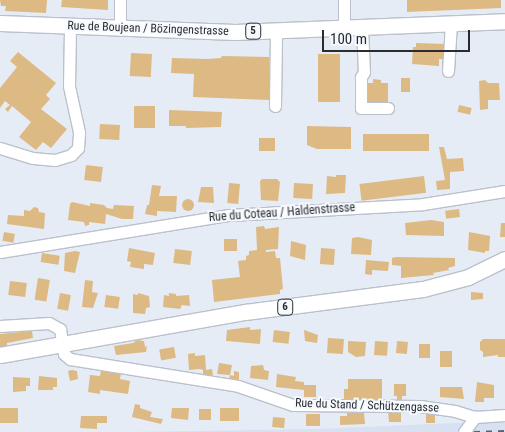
<!DOCTYPE html>
<html>
<head>
<meta charset="utf-8">
<style>
	body { margin:0 }
	#map { position:relative; width:505px; height:432px; overflow:hidden; background:#e6ecf6; font-family:"Roboto Condensed",sans-serif }
	div>[style] { position:absolute }
	.built>* { inset:0; background:#d7e1f1 }
	.building>* { inset:0; background:#ddb984; transform-origin:0 0 }
	.round { border-radius:50% }
	.roads { filter:drop-shadow(1px 0 #bbc1ca) drop-shadow(-1px 0 #bbc1ca) drop-shadow(0 1px #bbc1ca) drop-shadow(0 -1px #bbc1ca) }
	.minor>* { height:11px; margin:-5.5px; padding:0 5.5px; transform-origin:5.5px; border-radius:5.5px; background:#fff }
	.major>* { height:15px; margin:-7.5px; padding:0 7.5px; transform-origin:7.5px; border-radius:7.5px; background:#fff }
	.rail>* { height:3px; margin-top:-1.5px; transform-origin:0; background:repeating-linear-gradient(90deg,#5f6368 0 6px,transparent 0 12px) }
	span { translate:-50% -50%; white-space:nowrap; text-align:center; line-height:1.15; -webkit-text-stroke:4px #f6faff; paint-order:stroke }
	.shield-label span { padding:1px 4px; background:#f6faff; border:1px solid; border-radius:4px; -webkit-text-stroke-width:0 }
	.shield-label { font-size:11px; color:#2a2d30; font-weight:700 }
	.street-label { font-size:12px; color:#2a2d30 }
	.scale { position:absolute; left:322px; top:30px; width:148px; height:22px; box-sizing:border-box; border:2px solid #2a2d30; border-top:0; padding-left:6px; font-size:15px; line-height:18px; white-space:nowrap; color:#2a2d30; -webkit-text-stroke:4px #f6faff; paint-order:stroke }
</style>
</head>
<body>
<div id="map">
	<div class="built">
		<div style="clip-path:polygon(455px 423px,505px 423px,505px 432px,129px 432px,317px 429px)"></div>
	</div>
	<div class="building">
		<div style="clip-path:polygon(0 0,47px 0,46px 13px,5px 11px,6px 6px,1px 6px)"></div>
		<div style="clip-path:polygon(62px 0,108px 0,108px 10px,61px 7px)"></div>
		<div style="clip-path:polygon(407px 0,501px 0,501px 8px,407px 12px)"></div>
		<div style="clip-path:polygon(416px 43px,445px 44px,444px 59px,439px 59px,439px 66px,412px 64px,413px 47px,416px 47px)"></div>
		<div style="clip-path:polygon(18px 52px,56px 83px,46px 95px,50px 99px,41px 109px,67px 129px,51px 148px,43px 142px,36px 150px,19px 137px,31px 122px,12px 106px,8px 112px,5px 109px,10px 105px,5px 101px,0 108px,0 88px,17px 67px,10px 61px)"></div>
		<div style="left:131px;top:53px;width:21px;height:23px;rotate:3deg"></div>
		<div style="left:318px;top:54px;width:22px;height:48px"></div>
		<div style="clip-path:polygon(222px 56px,269px 57px,269px 100px,193px 97px,194px 74px,171px 73px,172px 58px,207px 59px,221px 58px)"></div>
		<div style="left:401px;top:78px;width:9px;height:14px"></div>
		<div style="clip-path:polygon(373px 79px,381px 80px,381px 83px,388px 83px,388px 102px,365px 104px,366px 83px,373px 83px)"></div>
		<div style="clip-path:polygon(485px 80px,488px 83px,499px 83px,500px 100px,488px 100px,488px 109px,480px 110px,479px 81px)"></div>
		<div style="left:459px;top:105px;width:13px;height:7px;rotate:13deg"></div>
		<div style="left:134px;top:106px;width:21px;height:22px"></div>
		<div style="clip-path:polygon(169px 110px,222px 112px,221px 127px,186px 128px,186px 126px,169px 126px)"></div>
		<div style="left:100px;top:124px;width:20px;height:15px;rotate:3deg"></div>
		<div style="clip-path:polygon(307px 126px,351px 127px,351px 149px,317px 149px,307px 145px)"></div>
		<div style="left:363px;top:134px;width:66px;height:17px"></div>
		<div style="left:259px;top:138px;width:16px;height:13px"></div>
		<div style="clip-path:polygon(439px 147px,444px 147px,447px 159px,463px 158px,464px 171px,450px 172px,450px 189px,437px 190px,436px 181px,445px 180px)"></div>
		<div style="left:86px;top:165px;width:17px;height:15px;rotate:7deg"></div>
		<div style="clip-path:polygon(336px 175px,346px 175px,345px 193px,326px 194px,327px 176px,336px 177px)"></div>
		<div style="left:424px;top:176px;width:17px;height:65px;rotate:83deg"></div>
		<div style="clip-path:polygon(262px 179px,277px 179px,280px 182px,278px 201px,261px 200px,260px 181px)"></div>
		<div style="left:229px;top:183px;width:11px;height:20px;rotate:5deg"></div>
		<div style="left:294px;top:183px;width:19px;height:15px;rotate:3deg"></div>
		<div style="clip-path:polygon(152px 185px,161px 186px,159px 196px,177px 196px,176px 212px,157px 211px,157px 216px,145px 214px,147px 205px,149px 205px)"></div>
		<div style="clip-path:polygon(201px 187px,213px 187px,214px 203px,198px 202px)"></div>
		<div class="round" style="left:182px;top:199px;width:12px;height:12px"></div>
		<div style="clip-path:polygon(72px 202px,90px 206px,90px 203px,104px 205px,107px 208px,113px 209px,114px 205px,134px 206px,133px 219px,122px 219px,106px 214px,105px 224px,89px 222px,89px 225px,85px 226px,84px 222px,68px 220px,70px 204px)"></div>
		<div style="clip-path:polygon(34px 207px,38px 208px,39px 212px,45px 213px,44px 229px,7px 224px,8px 215px,24px 216px,24px 210px,30px 211px)"></div>
		<div style="left:459px;top:209px;width:8px;height:14px;rotate:83deg"></div>
		<div style="clip-path:polygon(431px 220px,444px 222px,444px 236px,406px 235px,405px 223px)"></div>
		<div style="clip-path:polygon(501px 223px,505px 223px,505px 237px,500px 237px)"></div>
		<div style="clip-path:polygon(264px 226px,265px 229px,279px 227px,278px 249px,266px 250px,266px 252px,275px 251px,276px 258px,280px 258px,283px 289px,280px 290px,280px 294px,214px 302px,212px 280px,240px 277px,238px 261px,246px 260px,246px 256px,249px 255px,249px 251px,257px 250px,256px 227px)"></div>
		<div style="left:4px;top:232px;width:11px;height:9px;rotate:10deg"></div>
		<div style="clip-path:polygon(469px 232px,490px 236px,489px 251px,485px 251px,485px 253px,468px 250px)"></div>
		<div style="clip-path:polygon(358px 237px,372px 240px,371px 255px,351px 254px,352px 238px)"></div>
		<div style="left:224px;top:239px;width:13px;height:12px"></div>
		<div style="clip-path:polygon(291px 241px,306px 245px,305px 260px,290px 256px)"></div>
		<div style="clip-path:polygon(129px 248px,155px 253px,153px 265px,144px 264px,144px 269px,130px 267px,131px 262px,127px 261px)"></div>
		<div style="left:321px;top:248px;width:14px;height:16px;rotate:4deg"></div>
		<div style="left:175px;top:249px;width:17px;height:14px;rotate:7deg"></div>
		<div style="clip-path:polygon(75px 251px,80px 252px,75px 273px,64px 271px,65px 253px)"></div>
		<div style="left:42px;top:253px;width:18px;height:9px;rotate:9deg"></div>
		<div style="clip-path:polygon(396px 257px,455px 258px,455px 266px,448px 268px,449px 270px,433px 273px,434px 275px,401px 278px,401px 266px,392px 265px,392px 258px)"></div>
		<div style="clip-path:polygon(366px 260px,389px 262px,388px 271px,372px 270px,372px 275px,365px 274px)"></div>
		<div style="left:38px;top:278px;width:12px;height:22px;rotate:9deg"></div>
		<div style="clip-path:polygon(85px 280px,93px 281px,92px 292px,98px 293px,93px 308px,82px 307px)"></div>
		<div style="left:10px;top:281px;width:17px;height:14px;rotate:7deg"></div>
		<div style="clip-path:polygon(471px 292px,483px 293px,483px 299px,471px 300px)"></div>
		<div style="left:60px;top:293px;width:11px;height:16px;rotate:10deg"></div>
		<div style="clip-path:polygon(138px 293px,149px 296px,150px 307px,146px 308px,145px 314px,133px 313px,133px 294px,138px 295px)"></div>
		<div style="clip-path:polygon(169px 293px,176px 294px,176px 296px,189px 295px,190px 306px,182px 305px,180px 309px,163px 307px,164px 295px,169px 296px)"></div>
		<div style="left:106px;top:295px;width:14px;height:12px;rotate:8deg"></div>
		<div style="clip-path:polygon(250px 327px,250px 330px,261px 329px,260px 344px,226px 341px,227px 330px)"></div>
		<div style="left:274px;top:330px;width:16px;height:12px;rotate:7deg"></div>
		<div style="clip-path:polygon(304px 330px,318px 335px,317px 343px,305px 341px)"></div>
		<div style="clip-path:polygon(32px 331px,33px 338px,7px 343px,7px 346px,0 347px,0 334px)"></div>
		<div style="left:328px;top:338px;width:16px;height:15px;rotate:4deg"></div>
		<div style="clip-path:polygon(483px 339px,505px 339px,505px 357px,498px 357px,498px 355px,483px 357px,483px 352px,480px 350px,480px 342px)"></div>
		<div style="clip-path:polygon(137px 340px,144px 341px,145px 347px,147px 346px,146px 352px,116px 355px,114px 346px,133px 343px)"></div>
		<div style="clip-path:polygon(348px 341px,366px 342px,365px 356px,356px 357px,348px 352px)"></div>
		<div style="left:375px;top:341px;width:13px;height:14px;rotate:4deg"></div>
		<div style="left:397px;top:341px;width:11px;height:12px;rotate:5deg"></div>
		<div style="left:419px;top:344px;width:11px;height:14px"></div>
		<div style="left:174px;top:347px;width:11px;height:15px;rotate:80deg"></div>
		<div style="left:440px;top:351px;width:12px;height:16px"></div>
		<div style="clip-path:polygon(195px 353px,195px 356px,205px 355px,206px 370px,212px 369px,213px 375px,203px 375px,203px 370px,200px 369px,189px 370px,188px 354px)"></div>
		<div style="clip-path:polygon(219px 363px,232px 365px,230px 375px,234px 376px,234px 371px,239px 372px,239px 381px,229px 379px,230px 375px,217px 374px)"></div>
		<div style="clip-path:polygon(263px 365px,264px 370px,269px 371px,268px 380px,250px 378px,251px 366px)"></div>
		<div style="clip-path:polygon(72px 370px,77px 371px,78px 379px,70px 381px,68px 371px)"></div>
		<div style="clip-path:polygon(101px 370px,121px 373px,120px 379px,130px 381px,128px 394px,100px 390px,100px 394px,88px 392px,90px 375px,100px 376px)"></div>
		<div style="clip-path:polygon(277px 374px,296px 377px,295px 381px,304px 382px,304px 385px,316px 385px,316px 397px,304px 397px,304px 390px,276px 387px)"></div>
		<div style="clip-path:polygon(39px 376px,57px 378px,57px 387px,53px 387px,53px 390px,38px 390px)"></div>
		<div style="clip-path:polygon(13px 377px,30px 378px,30px 386px,26px 386px,26px 391px,13px 392px)"></div>
		<div style="clip-path:polygon(348px 379px,382px 379px,382px 400px,344px 401px,344px 389px,348px 389px)"></div>
		<div style="clip-path:polygon(477px 382px,494px 385px,494px 398px,484px 398px,484px 402px,475px 402px)"></div>
		<div style="clip-path:polygon(394px 384px,406px 384px,406px 396px,402px 396px,402px 400px,397px 400px,397px 396px,394px 396px)"></div>
		<div style="clip-path:polygon(440px 387px,462px 387px,464px 399px,440px 397px)"></div>
		<div style="clip-path:polygon(135px 404px,140px 405px,140px 408px,152px 412px,150px 417px,163px 419px,161px 424px,132px 417px)"></div>
		<div style="left:0;top:408px;width:18px;height:15px"></div>
		<div style="clip-path:polygon(172px 408px,189px 408px,188px 420px,171px 418px)"></div>
		<div style="left:220px;top:408px;width:19px;height:13px"></div>
		<div style="left:199px;top:409px;width:12px;height:11px"></div>
		<div style="clip-path:polygon(388px 411px,401px 413px,401px 422px,389px 422px)"></div>
		<div style="clip-path:polygon(347px 413px,364px 413px,365px 424px,340px 425px,340px 416px,347px 416px)"></div>
		<div style="left:306px;top:414px;width:14px;height:12px"></div>
		<div style="left:426px;top:414px;width:9px;height:9px"></div>
		<div style="clip-path:polygon(81px 416px,107px 416px,107px 423px,97px 423px,97px 429px,80px 428px)"></div>
		<div style="left:273px;top:417px;width:12px;height:10px;rotate:5deg"></div>
	</div>
	<div class="roads">
		<div class="minor">
			<div style="left:344px;top:0;width:28px;rotate:90deg"></div>
			<div style="left:362px;top:27px;width:45px;rotate:87.5deg"></div>
			<div style="left:364px;top:72px;width:6px;rotate:121deg"></div>
			<div style="left:361px;top:77px;width:31px;rotate:90deg"></div>
			<div style="left:361px;top:108px;width:27px"></div>
			<div style="left:120px;top:29px;width:29px;rotate:-90deg"></div>
			<div style="left:448px;top:71px;width:48px;rotate:-86.4deg"></div>
			<div style="left:275px;top:106px;width:76px;rotate:-89.2deg"></div>
			<div style="left:0;top:148px;width:34px;rotate:17deg"></div>
			<div style="left:33px;top:158px;width:22px;rotate:5deg"></div>
			<div style="left:55px;top:160px;width:17px;rotate:-17deg"></div>
			<div style="left:71px;top:155px;width:10px;rotate:-45deg"></div>
			<div style="left:78px;top:148px;width:16px;rotate:-86deg"></div>
			<div style="left:79px;top:132px;width:47px;rotate:-102.3deg"></div>
			<div style="left:69px;top:86px;width:59px;rotate:-89deg"></div>
			<div style="left:0;top:252px;width:232px;rotate:-9.2deg"></div>
			<div style="left:229px;top:215px;width:194px;rotate:-3.2deg"></div>
			<div style="left:423px;top:204px;width:83px;rotate:-9deg"></div>
			<div style="left:0;top:326px;width:49px;rotate:-3.5deg"></div>
			<div style="left:49px;top:323px;width:13px;rotate:29deg"></div>
			<div style="left:60px;top:329px;width:25px;rotate:81deg"></div>
			<div style="left:64px;top:354px;width:8px;rotate:40deg"></div>
			<div style="left:70px;top:359px;width:170px;rotate:9.1deg"></div>
			<div style="left:238px;top:386px;width:58px;rotate:19.1deg"></div>
			<div style="left:293px;top:405px;width:127px;rotate:0.5deg"></div>
			<div style="left:420px;top:406px;width:35px;rotate:8deg"></div>
			<div style="left:455px;top:411px;width:21px;rotate:17deg"></div>
			<div style="left:475px;top:417px;width:30px;rotate:-4deg"></div>
			<div style="left:464px;top:432px;width:19px;rotate:-54deg"></div>
		</div>
		<div class="major">
			<div style="left:0;top:23px;width:235px;rotate:2.2deg"></div>
			<div style="left:235px;top:32px;width:270px;rotate:-2.3deg"></div>
			<div style="left:0;top:355px;width:249px;rotate:-10deg"></div>
			<div style="left:245px;top:312px;width:179px;rotate:-7.4deg"></div>
			<div style="left:423px;top:289px;width:47px;rotate:-14.9deg"></div>
			<div style="left:468px;top:277px;width:41px;rotate:-25.9deg"></div>
		</div>
	</div>
	<div class="rail">
		<div style="left:474px;top:432px;width:31px;rotate:-2deg"></div>
	</div>
	<div class="shield-label">
		<span style="left:253px;top:31px">5</span>
		<span style="left:285px;top:307px">6</span>
	</div>
	<div class="street-label">
		<span style="left:148px;top:29px;rotate:2deg">Rue de Boujean / Bözingenstrasse</span>
		<span style="left:282px;top:213px;rotate:-4deg">Rue du Coteau / Haldenstrasse</span>
		<span style="left:367px;top:406px;rotate:2deg">Rue du Stand / Schützengasse</span>
	</div>
	<div class="scale">100 m</div>
</div>
</body>
</html>
